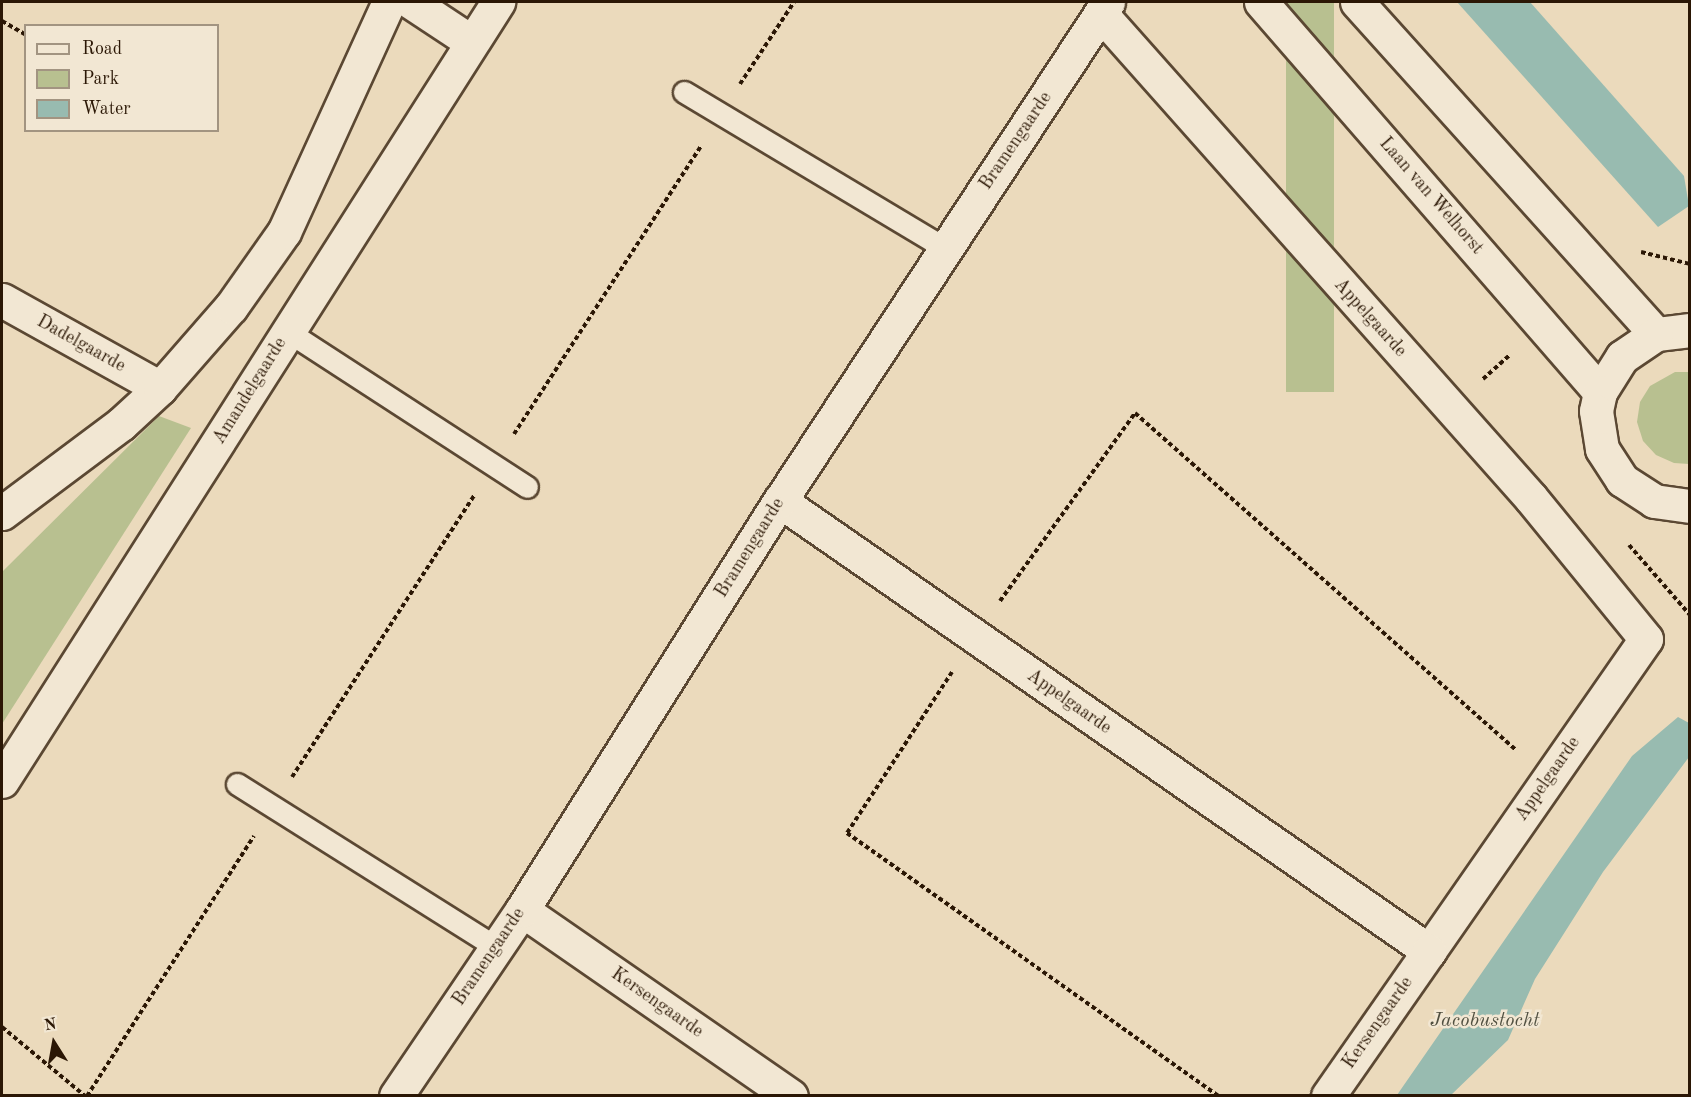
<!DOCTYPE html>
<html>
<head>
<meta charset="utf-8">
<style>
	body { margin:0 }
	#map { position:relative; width:1691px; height:1097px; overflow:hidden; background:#ebdabc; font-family:"Old Standard TT",serif }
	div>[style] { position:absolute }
	.green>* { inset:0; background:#b8c090; transform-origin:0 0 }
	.water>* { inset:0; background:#98bbb0 }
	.path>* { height:4px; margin-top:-2px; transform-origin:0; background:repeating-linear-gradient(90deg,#2b1705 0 4.5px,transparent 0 7.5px) }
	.roads { filter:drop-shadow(2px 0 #5b4833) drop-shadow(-2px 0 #5b4833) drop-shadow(0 2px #5b4833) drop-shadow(0 -2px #5b4833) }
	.service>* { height:21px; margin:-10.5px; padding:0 10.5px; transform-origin:10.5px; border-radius:10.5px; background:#f2e7d3 }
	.pedestrian>* { height:33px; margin:-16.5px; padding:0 16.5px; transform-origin:16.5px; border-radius:16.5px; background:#f2e7d3 }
	.minor>* { height:33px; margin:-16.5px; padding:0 16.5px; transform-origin:16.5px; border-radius:16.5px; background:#f2e7d3 }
	.secondary>* { height:33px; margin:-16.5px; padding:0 16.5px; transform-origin:16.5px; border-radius:16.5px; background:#f2e7d3 }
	span { translate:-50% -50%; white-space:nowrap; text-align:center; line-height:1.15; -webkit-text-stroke:5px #f2e7d3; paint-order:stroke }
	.street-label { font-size:18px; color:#2b1705 }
	.water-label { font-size:20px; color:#515041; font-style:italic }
	.frame { position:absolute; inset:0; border:3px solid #2b1705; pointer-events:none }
	.legend { position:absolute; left:24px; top:24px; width:195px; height:108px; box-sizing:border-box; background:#f2e7d3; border:2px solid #a29481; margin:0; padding:8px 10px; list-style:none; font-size:18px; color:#2b1705 }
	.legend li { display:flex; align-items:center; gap:12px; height:30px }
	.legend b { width:30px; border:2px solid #a29481 }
	.north { position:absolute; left:24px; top:1013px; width:60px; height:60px; -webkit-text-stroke:4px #f2e7d3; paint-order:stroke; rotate:349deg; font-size:16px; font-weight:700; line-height:24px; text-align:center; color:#2b1705 }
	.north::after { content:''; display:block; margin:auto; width:21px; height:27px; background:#2b1705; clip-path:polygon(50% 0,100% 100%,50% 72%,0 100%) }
</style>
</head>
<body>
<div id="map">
	<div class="green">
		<div style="left:1286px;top:2px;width:48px;height:390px"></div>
		<div style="clip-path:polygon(1675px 372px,1689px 372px,1689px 464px,1674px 463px,1656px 455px,1643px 441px,1637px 422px,1640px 402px,1650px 386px)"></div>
		<div style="clip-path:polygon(159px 416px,191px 428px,2px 724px,2px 572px)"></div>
	</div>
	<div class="water">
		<div style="clip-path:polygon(1457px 2px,1530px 2px,1684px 176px,1689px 206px,1658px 227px)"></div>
		<div style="clip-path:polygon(1678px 717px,1689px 723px,1689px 757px,1603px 872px,1535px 979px,1508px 1040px,1451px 1095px,1397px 1095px,1632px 756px)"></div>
	</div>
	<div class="path">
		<div style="left:2px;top:21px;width:28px;rotate:30deg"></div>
		<div style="left:740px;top:84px;width:98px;rotate:-56.6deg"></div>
		<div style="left:1641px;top:252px;width:50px;rotate:13.8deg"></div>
		<div style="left:1483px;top:379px;width:36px;rotate:-42deg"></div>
		<div style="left:514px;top:434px;width:343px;rotate:-57deg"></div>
		<div style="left:1629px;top:545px;width:93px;rotate:48.9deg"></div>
		<div style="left:1000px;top:601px;width:231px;rotate:-54.3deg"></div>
		<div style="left:1135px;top:413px;width:509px;rotate:41.49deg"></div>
		<div style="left:952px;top:672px;width:192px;rotate:123.1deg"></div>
		<div style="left:847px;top:833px;width:455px;rotate:35.3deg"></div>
		<div style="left:292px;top:777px;width:335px;rotate:-57.1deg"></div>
		<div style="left:2px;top:1027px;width:108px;rotate:39.7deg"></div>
		<div style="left:87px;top:1096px;width:309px;rotate:-57.3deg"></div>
	</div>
	<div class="roads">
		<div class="service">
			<div style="left:684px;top:92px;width:304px;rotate:30.9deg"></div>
			<div style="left:287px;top:331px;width:286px;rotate:33deg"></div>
			<div style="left:237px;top:784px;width:306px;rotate:32.2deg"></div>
		</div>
		<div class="pedestrian">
			<div style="left:2px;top:300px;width:181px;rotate:29.1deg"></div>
		</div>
		<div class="minor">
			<div style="left:411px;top:2px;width:71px;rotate:33.5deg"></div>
			<div style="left:780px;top:501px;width:790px;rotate:34.74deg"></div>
			<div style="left:1429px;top:951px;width:380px;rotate:-55.2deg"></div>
			<div style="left:1646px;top:639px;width:182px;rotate:-129.2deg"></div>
			<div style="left:1531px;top:498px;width:647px;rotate:-131.62deg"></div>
			<div style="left:2px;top:513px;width:149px;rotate:-36.8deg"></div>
			<div style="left:121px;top:424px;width:53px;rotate:-42.7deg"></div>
			<div style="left:160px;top:388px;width:108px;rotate:-48.8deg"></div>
			<div style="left:231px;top:307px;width:92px;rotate:-54.8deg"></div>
			<div style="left:284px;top:232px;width:253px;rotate:-65.5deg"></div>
			<div style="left:2px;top:781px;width:924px;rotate:-57.51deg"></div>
			<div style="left:522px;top:910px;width:327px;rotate:34.7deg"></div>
			<div style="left:396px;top:1096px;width:225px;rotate:-55.9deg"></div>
			<div style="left:522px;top:910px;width:484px;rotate:-57.8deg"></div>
			<div style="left:780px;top:501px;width:597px;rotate:-56.68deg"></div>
			<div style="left:1328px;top:1096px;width:177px;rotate:-55.1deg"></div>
		</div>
		<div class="secondary">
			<div style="left:1261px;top:2px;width:517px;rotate:49deg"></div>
			<div style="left:1357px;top:2px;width:447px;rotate:48deg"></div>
			<div style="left:1690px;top:330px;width:34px;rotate:173deg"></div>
			<div style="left:1656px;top:334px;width:41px;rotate:145.9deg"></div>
			<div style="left:1622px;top:357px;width:41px;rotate:122.2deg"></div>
			<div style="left:1600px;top:392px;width:19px;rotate:102deg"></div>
			<div style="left:1596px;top:411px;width:38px;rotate:81deg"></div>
			<div style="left:1602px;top:449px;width:37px;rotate:57deg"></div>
			<div style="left:1622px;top:480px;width:38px;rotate:33deg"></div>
			<div style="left:1654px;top:501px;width:36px;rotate:8deg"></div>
		</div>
	</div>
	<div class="street-label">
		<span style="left:1016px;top:141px;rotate:-56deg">Bramengaarde</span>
		<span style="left:1431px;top:196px;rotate:49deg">Laan van Welhorst</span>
		<span style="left:1370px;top:318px;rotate:48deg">Appelgaarde</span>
		<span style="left:81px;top:344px;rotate:29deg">Dadelgaarde</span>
		<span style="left:250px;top:391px;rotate:-58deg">Amandelgaarde</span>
		<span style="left:750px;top:548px;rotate:-58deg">Bramengaarde</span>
		<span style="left:1069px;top:702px;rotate:35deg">Appelgaarde</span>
		<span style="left:1548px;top:779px;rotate:-55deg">Appelgaarde</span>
		<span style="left:489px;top:957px;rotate:-56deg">Bramengaarde</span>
		<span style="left:657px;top:1003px;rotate:35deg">Kersengaarde</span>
		<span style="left:1378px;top:1023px;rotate:-55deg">Kersengaarde</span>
	</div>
	<div class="water-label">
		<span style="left:1485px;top:1021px">Jacobustocht</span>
	</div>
	<div class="frame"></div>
	<ul class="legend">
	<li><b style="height:8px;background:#f2e7d3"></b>Road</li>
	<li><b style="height:16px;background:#b8c090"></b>Park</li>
	<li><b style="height:16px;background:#98bbb0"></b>Water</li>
	</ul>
	<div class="north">N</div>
</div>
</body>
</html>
